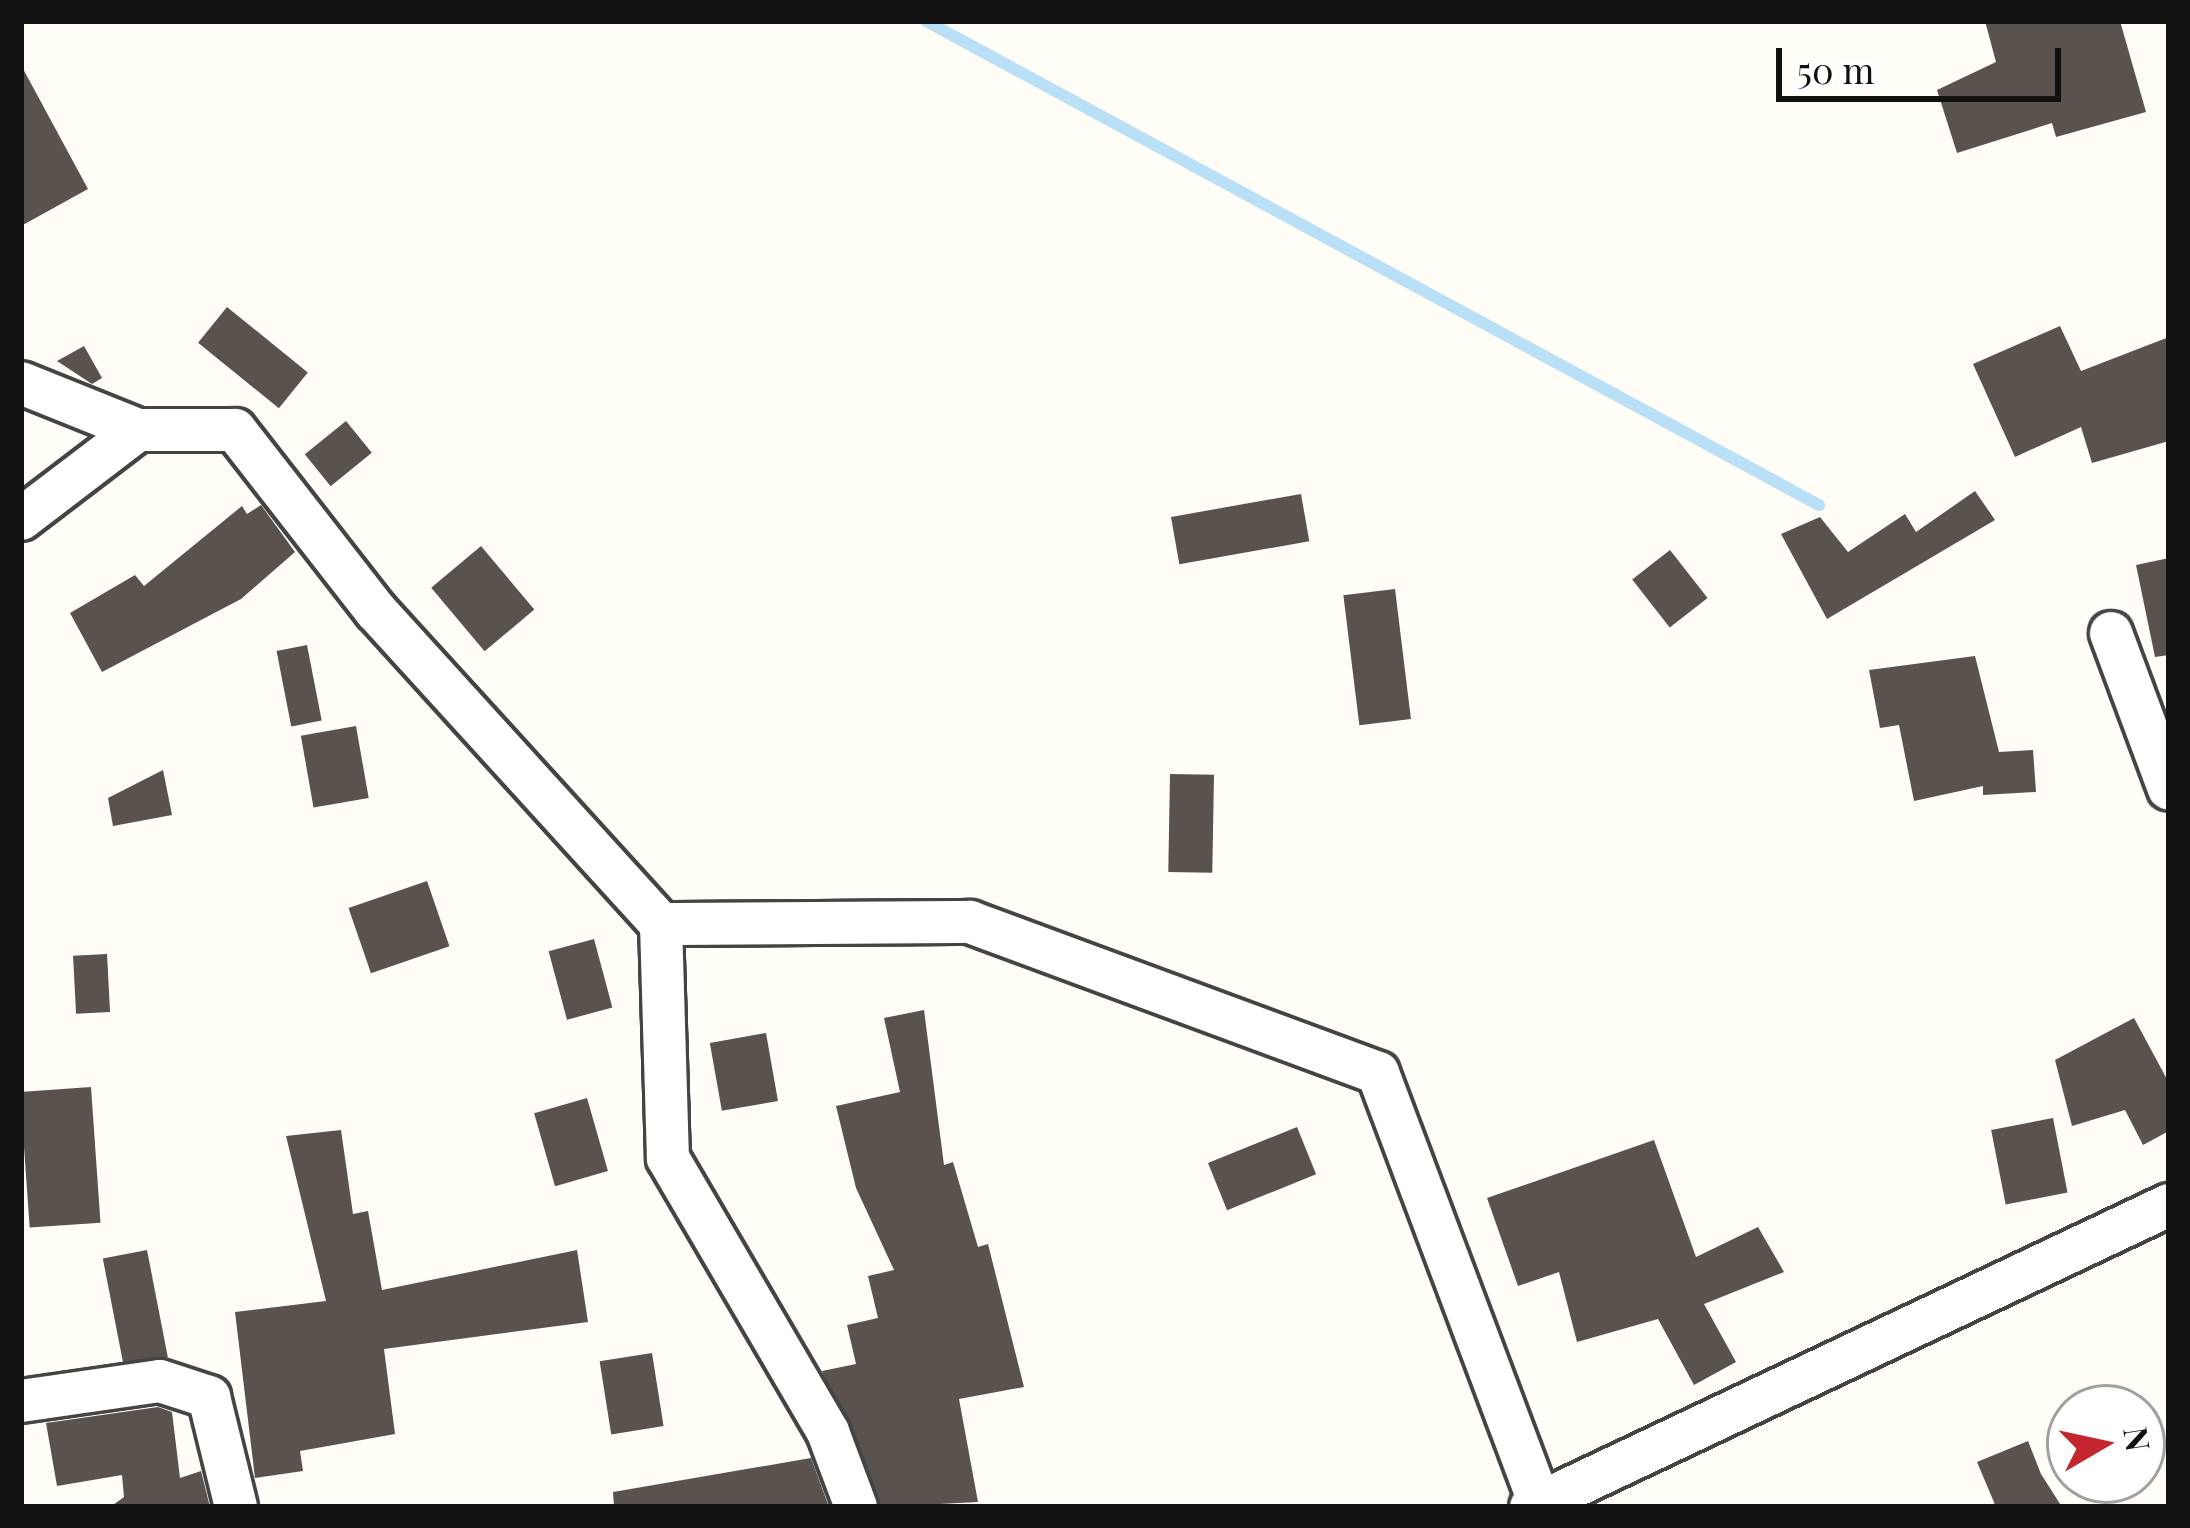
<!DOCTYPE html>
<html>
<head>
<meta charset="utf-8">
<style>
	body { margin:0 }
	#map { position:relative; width:2190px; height:1528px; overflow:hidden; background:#fffdf5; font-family:"Playfair Display",serif }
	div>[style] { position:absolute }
	.stream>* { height:12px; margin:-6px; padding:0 6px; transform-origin:6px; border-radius:6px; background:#b9e0f7 }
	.building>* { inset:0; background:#5a524d; transform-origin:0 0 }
	.roads { filter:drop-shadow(3px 0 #444) drop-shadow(-3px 0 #444) drop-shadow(0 3px #444) drop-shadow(0 -3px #444) }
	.street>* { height:42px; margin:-21px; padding:0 21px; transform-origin:21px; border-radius:21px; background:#fff }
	span { translate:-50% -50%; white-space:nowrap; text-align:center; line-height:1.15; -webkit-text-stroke:12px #fff; paint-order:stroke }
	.frame { position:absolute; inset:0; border:24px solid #111; pointer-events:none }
	.north { position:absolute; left:2046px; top:1384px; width:120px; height:120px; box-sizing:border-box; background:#fff; border:3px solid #a0a0a0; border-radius:50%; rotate:81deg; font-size:33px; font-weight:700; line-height:48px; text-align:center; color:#111 }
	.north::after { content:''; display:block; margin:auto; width:42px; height:54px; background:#c4262e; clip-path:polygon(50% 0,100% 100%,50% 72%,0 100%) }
	.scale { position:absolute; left:1776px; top:48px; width:285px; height:54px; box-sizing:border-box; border:6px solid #111; border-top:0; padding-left:15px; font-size:36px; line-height:42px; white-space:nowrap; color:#111; -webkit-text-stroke:9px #fff; paint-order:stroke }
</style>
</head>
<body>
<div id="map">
	<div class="stream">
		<div style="left:926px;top:21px;width:1016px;rotate:28.46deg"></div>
	</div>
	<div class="building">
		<div style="clip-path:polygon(1985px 21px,2120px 21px,2146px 112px,2056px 137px,2052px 123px,1957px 153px,1937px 90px,1996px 62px)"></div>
		<div style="clip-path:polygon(21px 65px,88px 189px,21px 226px)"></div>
		<div style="left:227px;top:307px;width:104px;height:46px;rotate:39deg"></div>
		<div style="clip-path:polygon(2060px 326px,2081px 371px,2169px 337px,2169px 441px,2092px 463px,2081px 427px,2015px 457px,1973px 364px)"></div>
		<div style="clip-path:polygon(84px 346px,102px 378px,92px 384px,57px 361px)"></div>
		<div style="left:346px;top:421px;width:41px;height:53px;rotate:51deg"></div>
		<div style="clip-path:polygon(1975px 491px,1995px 520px,1827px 619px,1781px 534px,1820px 517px,1848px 552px,1905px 514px,1916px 532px)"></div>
		<div style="left:1301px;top:494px;width:48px;height:132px;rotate:80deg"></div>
		<div style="clip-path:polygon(261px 505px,295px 552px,241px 599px,102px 672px,70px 613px,135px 575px,144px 586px,242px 506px,247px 514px)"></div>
		<div style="left:481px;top:546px;width:83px;height:65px;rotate:50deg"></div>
		<div style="left:1670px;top:550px;width:61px;height:48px;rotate:52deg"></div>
		<div style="clip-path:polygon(2169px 558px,2169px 655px,2155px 657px,2136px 565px)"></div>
		<div style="left:1395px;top:589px;width:131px;height:52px;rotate:83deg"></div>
		<div style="left:307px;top:645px;width:77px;height:31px;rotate:79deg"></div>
		<div style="clip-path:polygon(1975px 656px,1999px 752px,2033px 750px,2036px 792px,1983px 795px,1983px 786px,1914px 801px,1899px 725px,1880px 728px,1869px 670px)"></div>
		<div style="left:356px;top:726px;width:73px;height:56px;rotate:80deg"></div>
		<div style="clip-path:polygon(163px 770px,172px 815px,113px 826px,108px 798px)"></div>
		<div style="left:1170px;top:774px;width:44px;height:98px;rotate:1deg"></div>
		<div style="left:427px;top:881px;width:69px;height:83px;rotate:71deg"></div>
		<div style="left:594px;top:939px;width:71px;height:47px;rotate:75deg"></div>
		<div style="left:107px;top:954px;width:58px;height:34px;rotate:87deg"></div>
		<div style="clip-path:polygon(924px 1010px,944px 1165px,953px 1162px,978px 1247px,988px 1244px,1024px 1387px,959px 1399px,978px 1502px,881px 1507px,822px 1371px,856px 1364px,847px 1325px,878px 1318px,868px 1276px,894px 1270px,856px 1188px,836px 1106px,900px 1092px,884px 1018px)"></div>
		<div style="clip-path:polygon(2134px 1018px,2169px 1083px,2169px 1131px,2143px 1145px,2125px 1110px,2072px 1126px,2055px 1060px)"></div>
		<div style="left:766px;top:1033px;width:69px;height:57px;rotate:80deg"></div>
		<div style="left:91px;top:1087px;width:136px;height:71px;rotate:86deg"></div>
		<div style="left:587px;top:1098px;width:76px;height:55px;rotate:74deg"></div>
		<div style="left:2053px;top:1118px;width:76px;height:63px;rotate:79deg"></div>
		<div style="left:1297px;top:1127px;width:51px;height:96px;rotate:68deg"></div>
		<div style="clip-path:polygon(341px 1130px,353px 1214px,368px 1211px,382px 1290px,577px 1250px,588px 1322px,384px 1349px,395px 1434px,300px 1451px,303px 1471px,255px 1478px,235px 1312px,326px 1301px,286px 1136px)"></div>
		<div style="clip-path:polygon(1654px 1140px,1696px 1257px,1758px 1227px,1784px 1272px,1704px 1304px,1736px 1362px,1694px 1385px,1658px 1319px,1577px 1342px,1559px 1272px,1518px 1286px,1487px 1198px)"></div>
		<div style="left:147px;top:1250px;width:109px;height:45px;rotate:79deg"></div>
		<div style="left:652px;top:1353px;width:74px;height:53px;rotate:81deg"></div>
		<div style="clip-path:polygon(158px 1407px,172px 1412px,180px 1478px,201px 1471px,210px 1507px,110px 1507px,124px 1497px,122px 1475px,57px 1486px,46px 1423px)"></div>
		<div style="clip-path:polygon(2028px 1441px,2041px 1474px,2062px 1507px,1996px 1507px,1977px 1462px)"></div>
		<div style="clip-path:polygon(811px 1458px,829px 1507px,614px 1507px,613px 1492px)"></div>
	</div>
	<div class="roads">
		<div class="street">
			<div style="left:21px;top:383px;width:126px;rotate:21.9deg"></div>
			<div style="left:138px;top:430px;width:97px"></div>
			<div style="left:235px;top:430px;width:229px;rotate:52.1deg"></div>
			<div style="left:376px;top:611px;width:423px;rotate:47.7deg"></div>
			<div style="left:661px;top:924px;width:309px;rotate:-0.4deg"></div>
			<div style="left:970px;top:922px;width:435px;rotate:20.3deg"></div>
			<div style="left:1378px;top:1073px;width:460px;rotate:69.4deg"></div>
			<div style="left:21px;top:519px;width:147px;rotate:-37.3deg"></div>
			<div style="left:2111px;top:633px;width:166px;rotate:69.6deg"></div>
			<div style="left:661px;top:924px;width:234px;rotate:88.3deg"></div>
			<div style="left:668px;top:1158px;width:317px;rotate:59.7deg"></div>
			<div style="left:828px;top:1432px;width:80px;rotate:69.5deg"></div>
			<div style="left:21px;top:1401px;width:140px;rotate:-8.2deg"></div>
			<div style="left:160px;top:1381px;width:52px;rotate:18.1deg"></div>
			<div style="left:209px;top:1397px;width:113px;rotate:76.2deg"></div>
			<div style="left:1531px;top:1507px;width:706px;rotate:-25.33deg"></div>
		</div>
	</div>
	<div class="frame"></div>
	<div class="north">N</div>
	<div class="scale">50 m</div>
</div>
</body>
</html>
